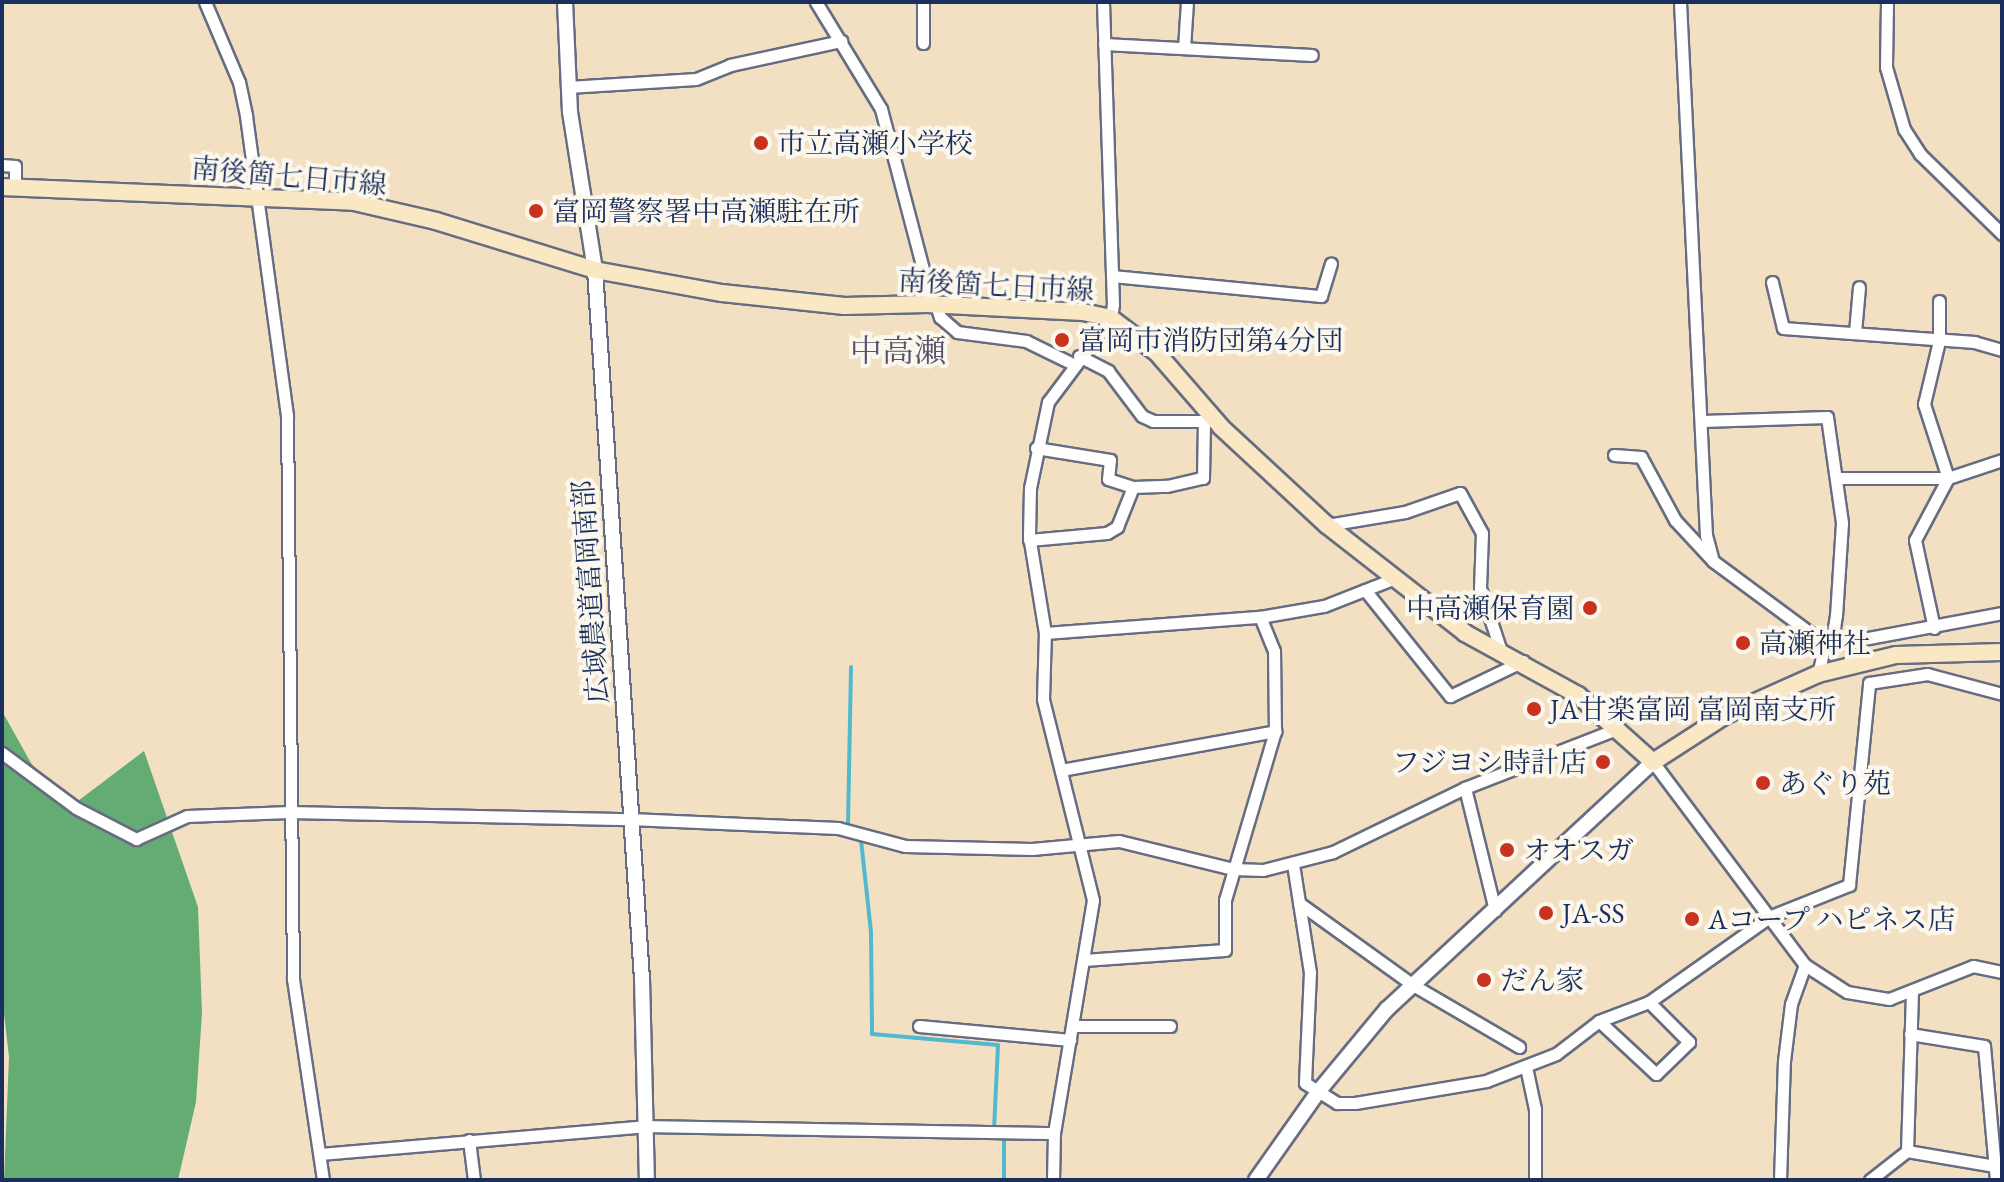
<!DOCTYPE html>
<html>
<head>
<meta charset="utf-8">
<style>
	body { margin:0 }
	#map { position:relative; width:2004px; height:1182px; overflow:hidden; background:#f3e0c2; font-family:"EB Garamond","Noto Serif JP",serif }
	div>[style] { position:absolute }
	.forest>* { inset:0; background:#64ac74 }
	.stream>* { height:4px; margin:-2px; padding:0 2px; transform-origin:2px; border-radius:2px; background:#50b9ce }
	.roads { filter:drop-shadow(2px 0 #676d81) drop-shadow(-2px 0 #676d81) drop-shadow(0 2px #676d81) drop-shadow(0 -2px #676d81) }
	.minor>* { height:11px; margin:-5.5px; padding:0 5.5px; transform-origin:5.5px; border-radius:5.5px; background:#fff }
	.tertiary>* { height:14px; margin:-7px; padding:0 7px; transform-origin:7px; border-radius:7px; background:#fff }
	.secondary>* { height:16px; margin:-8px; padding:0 8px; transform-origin:8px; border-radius:8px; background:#fae7c3 }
	.dots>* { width:22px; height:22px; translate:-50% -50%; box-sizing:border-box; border:4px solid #fbf7ec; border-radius:50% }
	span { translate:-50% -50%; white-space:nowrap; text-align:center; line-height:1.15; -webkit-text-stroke:8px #fbf7ec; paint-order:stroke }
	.poi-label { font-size:28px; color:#1b2f5e }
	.left { translate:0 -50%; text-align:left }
	.right { translate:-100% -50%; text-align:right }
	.street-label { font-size:28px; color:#1b2f5e }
	.quarter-label { font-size:32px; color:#58536d }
	.frame { position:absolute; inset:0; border:4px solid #1b2f5e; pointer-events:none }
</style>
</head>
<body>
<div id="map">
	<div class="forest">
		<div style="clip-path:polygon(2px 711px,31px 763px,70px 807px,144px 751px,198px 907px,202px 1013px,196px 1102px,178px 1180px,4px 1180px,9px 1057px,2px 996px)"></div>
	</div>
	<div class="stream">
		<div style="left:848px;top:824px;width:157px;rotate:-88.9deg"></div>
		<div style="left:861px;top:840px;width:93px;rotate:83.8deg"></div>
		<div style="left:871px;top:932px;width:102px;rotate:89.4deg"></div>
		<div style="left:872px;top:1034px;width:126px;rotate:5deg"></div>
		<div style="left:998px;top:1045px;width:84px;rotate:92.7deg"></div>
		<div style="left:1004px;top:1180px;width:40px;rotate:-90deg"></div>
	</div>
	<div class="roads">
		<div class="minor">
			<div style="left:205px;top:2px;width:87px;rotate:67deg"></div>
			<div style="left:239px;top:82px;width:35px;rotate:78deg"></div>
			<div style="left:246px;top:116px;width:302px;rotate:82.2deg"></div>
			<div style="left:287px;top:415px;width:564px;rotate:89.39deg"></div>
			<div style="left:293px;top:979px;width:203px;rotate:81.5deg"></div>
			<div style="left:816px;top:2px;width:125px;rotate:58.7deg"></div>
			<div style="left:881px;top:109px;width:185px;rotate:75.3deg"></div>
			<div style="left:928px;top:288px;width:16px;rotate:94deg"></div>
			<div style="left:923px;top:2px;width:41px;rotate:90deg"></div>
			<div style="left:1680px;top:2px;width:534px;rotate:87.21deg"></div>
			<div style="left:1706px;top:535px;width:27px;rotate:75deg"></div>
			<div style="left:1887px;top:2px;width:65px;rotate:90.9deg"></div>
			<div style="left:1886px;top:67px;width:65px;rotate:73.8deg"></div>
			<div style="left:1904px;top:129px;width:30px;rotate:57deg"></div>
			<div style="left:1920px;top:154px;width:115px;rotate:44.3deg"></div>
			<div style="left:1104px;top:44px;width:208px;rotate:3deg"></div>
			<div style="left:1184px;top:48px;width:46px;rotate:-86.3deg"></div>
			<div style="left:568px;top:87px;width:128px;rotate:-3.6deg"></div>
			<div style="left:696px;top:79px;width:37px;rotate:-22deg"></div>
			<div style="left:730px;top:65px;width:114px;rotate:-12.2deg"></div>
			<div style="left:2px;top:165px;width:13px;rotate:4deg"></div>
			<div style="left:15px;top:166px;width:22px;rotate:90deg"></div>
			<div style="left:1112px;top:276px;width:210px;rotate:5.5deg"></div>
			<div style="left:1321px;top:296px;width:34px;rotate:-73deg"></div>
			<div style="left:1772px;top:282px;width:47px;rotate:76.6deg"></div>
			<div style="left:1783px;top:328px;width:192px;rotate:4.2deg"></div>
			<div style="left:1974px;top:342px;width:29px;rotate:16deg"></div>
			<div style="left:936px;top:305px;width:13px;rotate:72deg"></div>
			<div style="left:940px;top:317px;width:23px;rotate:41deg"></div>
			<div style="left:957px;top:332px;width:70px;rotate:7.4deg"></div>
			<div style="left:1026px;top:341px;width:52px;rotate:26.1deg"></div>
			<div style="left:1855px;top:332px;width:45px;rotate:-84.9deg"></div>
			<div style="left:1079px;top:356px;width:33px;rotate:27deg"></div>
			<div style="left:1108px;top:371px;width:56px;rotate:52.9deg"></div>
			<div style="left:1142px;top:416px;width:12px;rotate:24deg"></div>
			<div style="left:1153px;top:421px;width:54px"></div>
			<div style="left:1702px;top:421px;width:125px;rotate:-1.8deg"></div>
			<div style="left:1827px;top:417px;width:107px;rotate:81.9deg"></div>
			<div style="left:1842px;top:523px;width:92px;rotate:93.7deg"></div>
			<div style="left:1836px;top:615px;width:30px;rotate:99deg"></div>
			<div style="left:1831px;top:645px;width:6px;rotate:-171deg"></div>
			<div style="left:1036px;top:448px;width:75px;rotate:9.2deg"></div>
			<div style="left:1110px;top:460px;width:19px;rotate:96deg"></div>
			<div style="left:1108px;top:479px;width:26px;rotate:18deg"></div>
			<div style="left:1133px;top:487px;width:34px;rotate:-2deg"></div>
			<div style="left:1167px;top:486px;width:37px;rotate:-13deg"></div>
			<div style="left:1203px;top:478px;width:57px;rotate:-89deg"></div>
			<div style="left:1614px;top:455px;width:27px;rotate:4deg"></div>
			<div style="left:1641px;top:457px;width:72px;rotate:61.6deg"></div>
			<div style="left:1675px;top:520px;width:56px;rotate:47.2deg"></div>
			<div style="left:1713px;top:561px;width:139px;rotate:36.5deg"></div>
			<div style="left:1825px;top:644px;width:31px;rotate:103deg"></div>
			<div style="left:1836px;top:478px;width:112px"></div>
			<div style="left:1948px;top:478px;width:57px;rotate:-18.4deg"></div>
			<div style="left:1327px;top:525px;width:79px;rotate:-9.5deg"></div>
			<div style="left:1405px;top:512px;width:58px;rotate:-19.1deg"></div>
			<div style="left:1460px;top:493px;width:46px;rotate:61.2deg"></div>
			<div style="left:1482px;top:533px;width:55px;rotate:92.1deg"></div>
			<div style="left:1480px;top:588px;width:66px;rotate:71.6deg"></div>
			<div style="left:1029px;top:540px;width:78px;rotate:-5.1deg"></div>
			<div style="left:1107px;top:533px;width:12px;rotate:-31deg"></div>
			<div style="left:1117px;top:527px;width:43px;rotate:-68.2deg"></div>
			<div style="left:1365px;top:590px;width:136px;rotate:51.3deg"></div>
			<div style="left:1450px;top:696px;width:81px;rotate:-25.6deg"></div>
			<div style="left:1934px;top:628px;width:90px;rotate:-102.2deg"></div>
			<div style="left:1915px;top:540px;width:70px;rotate:-62deg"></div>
			<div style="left:1948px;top:478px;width:78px;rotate:-108deg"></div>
			<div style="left:1924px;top:404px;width:65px;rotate:-76.6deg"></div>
			<div style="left:1939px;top:341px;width:40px;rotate:-90deg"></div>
			<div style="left:1045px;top:633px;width:216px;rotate:-4.3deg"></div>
			<div style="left:1260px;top:617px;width:65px;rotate:-9.8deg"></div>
			<div style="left:1324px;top:606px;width:74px;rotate:-21.4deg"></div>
			<div style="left:1831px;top:645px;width:174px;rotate:-10.6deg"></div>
			<div style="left:2px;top:753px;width:92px;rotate:36.6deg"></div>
			<div style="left:76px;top:808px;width:68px;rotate:27.3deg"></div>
			<div style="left:136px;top:839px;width:56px;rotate:-24.3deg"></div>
			<div style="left:187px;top:816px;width:102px;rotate:-2.2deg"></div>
			<div style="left:289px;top:812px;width:341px;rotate:1.2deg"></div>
			<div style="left:630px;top:819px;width:208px;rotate:2.5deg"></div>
			<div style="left:838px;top:828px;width:69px;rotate:15deg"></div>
			<div style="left:905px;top:846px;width:127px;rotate:1.4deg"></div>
			<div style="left:1032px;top:849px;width:87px;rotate:-5.3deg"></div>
			<div style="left:1119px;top:841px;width:117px;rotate:13.8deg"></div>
			<div style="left:1233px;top:869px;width:30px;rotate:2deg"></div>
			<div style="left:1263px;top:870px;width:72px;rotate:-14.4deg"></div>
			<div style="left:1333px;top:852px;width:147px;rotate:-25.9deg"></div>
			<div style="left:1465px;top:788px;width:165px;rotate:-21.3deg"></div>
			<div style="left:1653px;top:762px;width:254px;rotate:53.2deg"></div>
			<div style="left:1805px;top:965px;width:50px;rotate:32.7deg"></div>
			<div style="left:1847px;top:992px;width:43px;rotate:9.5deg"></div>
			<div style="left:1889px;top:999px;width:90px;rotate:-21.4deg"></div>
			<div style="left:1973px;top:966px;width:30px;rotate:12deg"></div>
			<div style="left:1061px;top:770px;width:218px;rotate:-10.3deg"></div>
			<div style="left:1465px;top:788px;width:126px;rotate:76.2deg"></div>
			<div style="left:1293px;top:864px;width:109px;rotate:81.1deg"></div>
			<div style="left:1310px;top:972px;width:111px;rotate:92.6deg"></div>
			<div style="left:1305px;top:1083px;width:38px;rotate:32deg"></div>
			<div style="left:1337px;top:1103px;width:18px"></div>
			<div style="left:1355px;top:1103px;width:133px;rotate:-9.5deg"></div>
			<div style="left:1486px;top:1081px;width:75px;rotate:-21.1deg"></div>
			<div style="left:1556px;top:1054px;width:54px;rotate:-37.5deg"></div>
			<div style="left:1599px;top:1021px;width:53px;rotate:-20.8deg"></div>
			<div style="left:1649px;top:1002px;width:149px;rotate:-35.2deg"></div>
			<div style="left:1771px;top:916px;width:84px;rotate:-21.7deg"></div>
			<div style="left:1849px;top:885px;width:203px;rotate:-84.3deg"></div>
			<div style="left:1869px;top:683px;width:59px;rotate:-8.8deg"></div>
			<div style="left:1927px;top:674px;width:78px;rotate:14.9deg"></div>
			<div style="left:1299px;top:903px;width:140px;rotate:35.7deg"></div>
			<div style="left:1413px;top:985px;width:123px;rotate:30.3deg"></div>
			<div style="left:1084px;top:960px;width:141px;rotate:-4.1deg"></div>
			<div style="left:1225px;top:950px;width:50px;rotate:-90deg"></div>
			<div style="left:1225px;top:900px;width:176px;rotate:-73.5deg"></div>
			<div style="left:1275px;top:731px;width:80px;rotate:-90.7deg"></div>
			<div style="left:1274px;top:651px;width:37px;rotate:-112deg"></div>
			<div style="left:1599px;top:1021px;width:78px;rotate:42.9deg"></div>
			<div style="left:1656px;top:1074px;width:46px;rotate:-44.1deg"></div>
			<div style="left:1689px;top:1042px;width:57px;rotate:-135deg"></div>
			<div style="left:919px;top:1026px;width:152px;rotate:5.3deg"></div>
			<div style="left:1072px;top:1026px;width:98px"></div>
			<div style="left:1910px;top:1034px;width:75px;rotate:9.2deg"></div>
			<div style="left:1984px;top:1046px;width:135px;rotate:84.9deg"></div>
			<div style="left:1526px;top:1067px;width:43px;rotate:77.9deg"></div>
			<div style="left:1535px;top:1109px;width:71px;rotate:90deg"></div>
			<div style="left:469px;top:1140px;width:40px;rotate:82.9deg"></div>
			<div style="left:1907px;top:1151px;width:95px;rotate:9.7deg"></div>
			<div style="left:320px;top:1154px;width:329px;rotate:-4.9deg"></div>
			<div style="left:648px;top:1126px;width:406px;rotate:1deg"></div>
			<div style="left:1053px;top:1180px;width:47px;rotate:-88.8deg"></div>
			<div style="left:1054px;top:1133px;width:236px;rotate:-80.5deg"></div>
			<div style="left:1093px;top:900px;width:207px;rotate:-104deg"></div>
			<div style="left:1043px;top:699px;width:66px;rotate:-88.3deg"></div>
			<div style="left:1045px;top:633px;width:99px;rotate:-99.3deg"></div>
			<div style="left:1029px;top:535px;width:47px;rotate:-88.8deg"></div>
			<div style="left:1030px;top:488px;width:88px;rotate:-78.2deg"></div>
			<div style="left:1048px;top:402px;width:105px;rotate:-53.1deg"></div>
			<div style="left:1111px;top:318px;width:14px;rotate:-82deg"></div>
			<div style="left:1113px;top:304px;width:302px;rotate:-91.9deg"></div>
			<div style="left:1780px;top:1180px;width:119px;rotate:-88.1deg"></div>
			<div style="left:1784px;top:1061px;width:57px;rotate:-83deg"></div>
			<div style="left:1791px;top:1004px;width:41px;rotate:-70.3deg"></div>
			<div style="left:1870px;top:1180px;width:47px;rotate:-38.1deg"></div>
			<div style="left:1907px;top:1151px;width:158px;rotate:-88.2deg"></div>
		</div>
		<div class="tertiary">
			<div style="left:565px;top:2px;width:110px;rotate:87.4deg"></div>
			<div style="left:570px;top:112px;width:160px;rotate:81deg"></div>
			<div style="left:595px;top:270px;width:711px;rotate:86.21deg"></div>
			<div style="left:642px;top:979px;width:201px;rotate:88.6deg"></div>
			<div style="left:1256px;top:1180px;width:108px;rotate:-54.8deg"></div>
			<div style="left:1318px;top:1092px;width:108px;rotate:-50.3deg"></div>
			<div style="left:1387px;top:1009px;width:363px;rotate:-42.9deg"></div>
		</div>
		<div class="secondary">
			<div style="left:2px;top:187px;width:352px;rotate:2.4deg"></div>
			<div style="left:354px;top:202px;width:84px;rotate:13deg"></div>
			<div style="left:436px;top:221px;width:166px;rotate:17.1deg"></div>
			<div style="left:595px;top:270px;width:129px;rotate:10.3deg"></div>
			<div style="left:722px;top:293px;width:123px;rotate:6.1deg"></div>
			<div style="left:844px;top:306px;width:83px;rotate:-1.4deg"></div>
			<div style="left:927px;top:304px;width:156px;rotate:2.9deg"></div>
			<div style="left:1083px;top:312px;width:29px;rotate:12deg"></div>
			<div style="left:1111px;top:318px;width:58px;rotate:37.3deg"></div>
			<div style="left:1157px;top:353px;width:98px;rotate:49.1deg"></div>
			<div style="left:1221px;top:427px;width:144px;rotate:42.8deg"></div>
			<div style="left:1327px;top:525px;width:175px;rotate:38deg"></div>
			<div style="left:1465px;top:633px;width:129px;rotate:28.8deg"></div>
			<div style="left:1578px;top:695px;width:101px;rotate:41.8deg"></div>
			<div style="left:1653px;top:762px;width:87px;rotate:-32.8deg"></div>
			<div style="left:1726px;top:715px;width:101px;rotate:-24deg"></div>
			<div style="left:1818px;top:674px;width:80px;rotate:-13.7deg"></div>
			<div style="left:1896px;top:655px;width:106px;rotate:-1.6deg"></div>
		</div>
	</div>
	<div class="dots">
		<div style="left:761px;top:143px;background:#c8321e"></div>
		<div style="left:536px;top:211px;background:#c8321e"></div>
		<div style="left:1062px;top:340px;background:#c8321e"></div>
		<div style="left:1590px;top:608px;background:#c8321e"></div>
		<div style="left:1743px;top:643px;background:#c8321e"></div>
		<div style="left:1534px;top:709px;background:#c8321e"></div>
		<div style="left:1603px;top:762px;background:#c8321e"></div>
		<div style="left:1763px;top:783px;background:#c8321e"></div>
		<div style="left:1507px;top:850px;background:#c8321e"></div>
		<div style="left:1546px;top:913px;background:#c8321e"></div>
		<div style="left:1692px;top:919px;background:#c8321e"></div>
		<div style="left:1484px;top:980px;background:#c8321e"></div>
	</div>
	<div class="poi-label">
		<span class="left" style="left:777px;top:143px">市立高瀬小学校</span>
		<span class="left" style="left:552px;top:211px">富岡警察署中高瀬駐在所</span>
		<span class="left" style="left:1078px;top:340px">富岡市消防団第4分団</span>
		<span class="right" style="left:1574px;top:608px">中高瀬保育園</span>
		<span class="left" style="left:1759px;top:643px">高瀬神社</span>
		<span class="left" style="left:1550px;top:709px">JA甘楽富岡 富岡南支所</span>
		<span class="right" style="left:1587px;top:762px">フジヨシ時計店</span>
		<span class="left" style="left:1779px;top:783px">あぐり苑</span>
		<span class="left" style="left:1523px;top:850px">オオスガ</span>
		<span class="left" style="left:1562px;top:913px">JA-SS</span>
		<span class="left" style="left:1708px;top:919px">Aコープ ハピネス店</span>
		<span class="left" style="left:1500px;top:980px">だん家</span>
	</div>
	<div class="street-label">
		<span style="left:289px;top:176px;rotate:5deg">南後箇七日市線</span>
		<span style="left:996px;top:285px;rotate:3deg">南後箇七日市線</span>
		<span style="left:590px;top:592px;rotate:-94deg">広域農道富岡南部</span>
	</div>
	<div class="quarter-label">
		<span style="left:898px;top:351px">中高瀬</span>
	</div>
	<div class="frame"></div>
</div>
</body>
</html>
